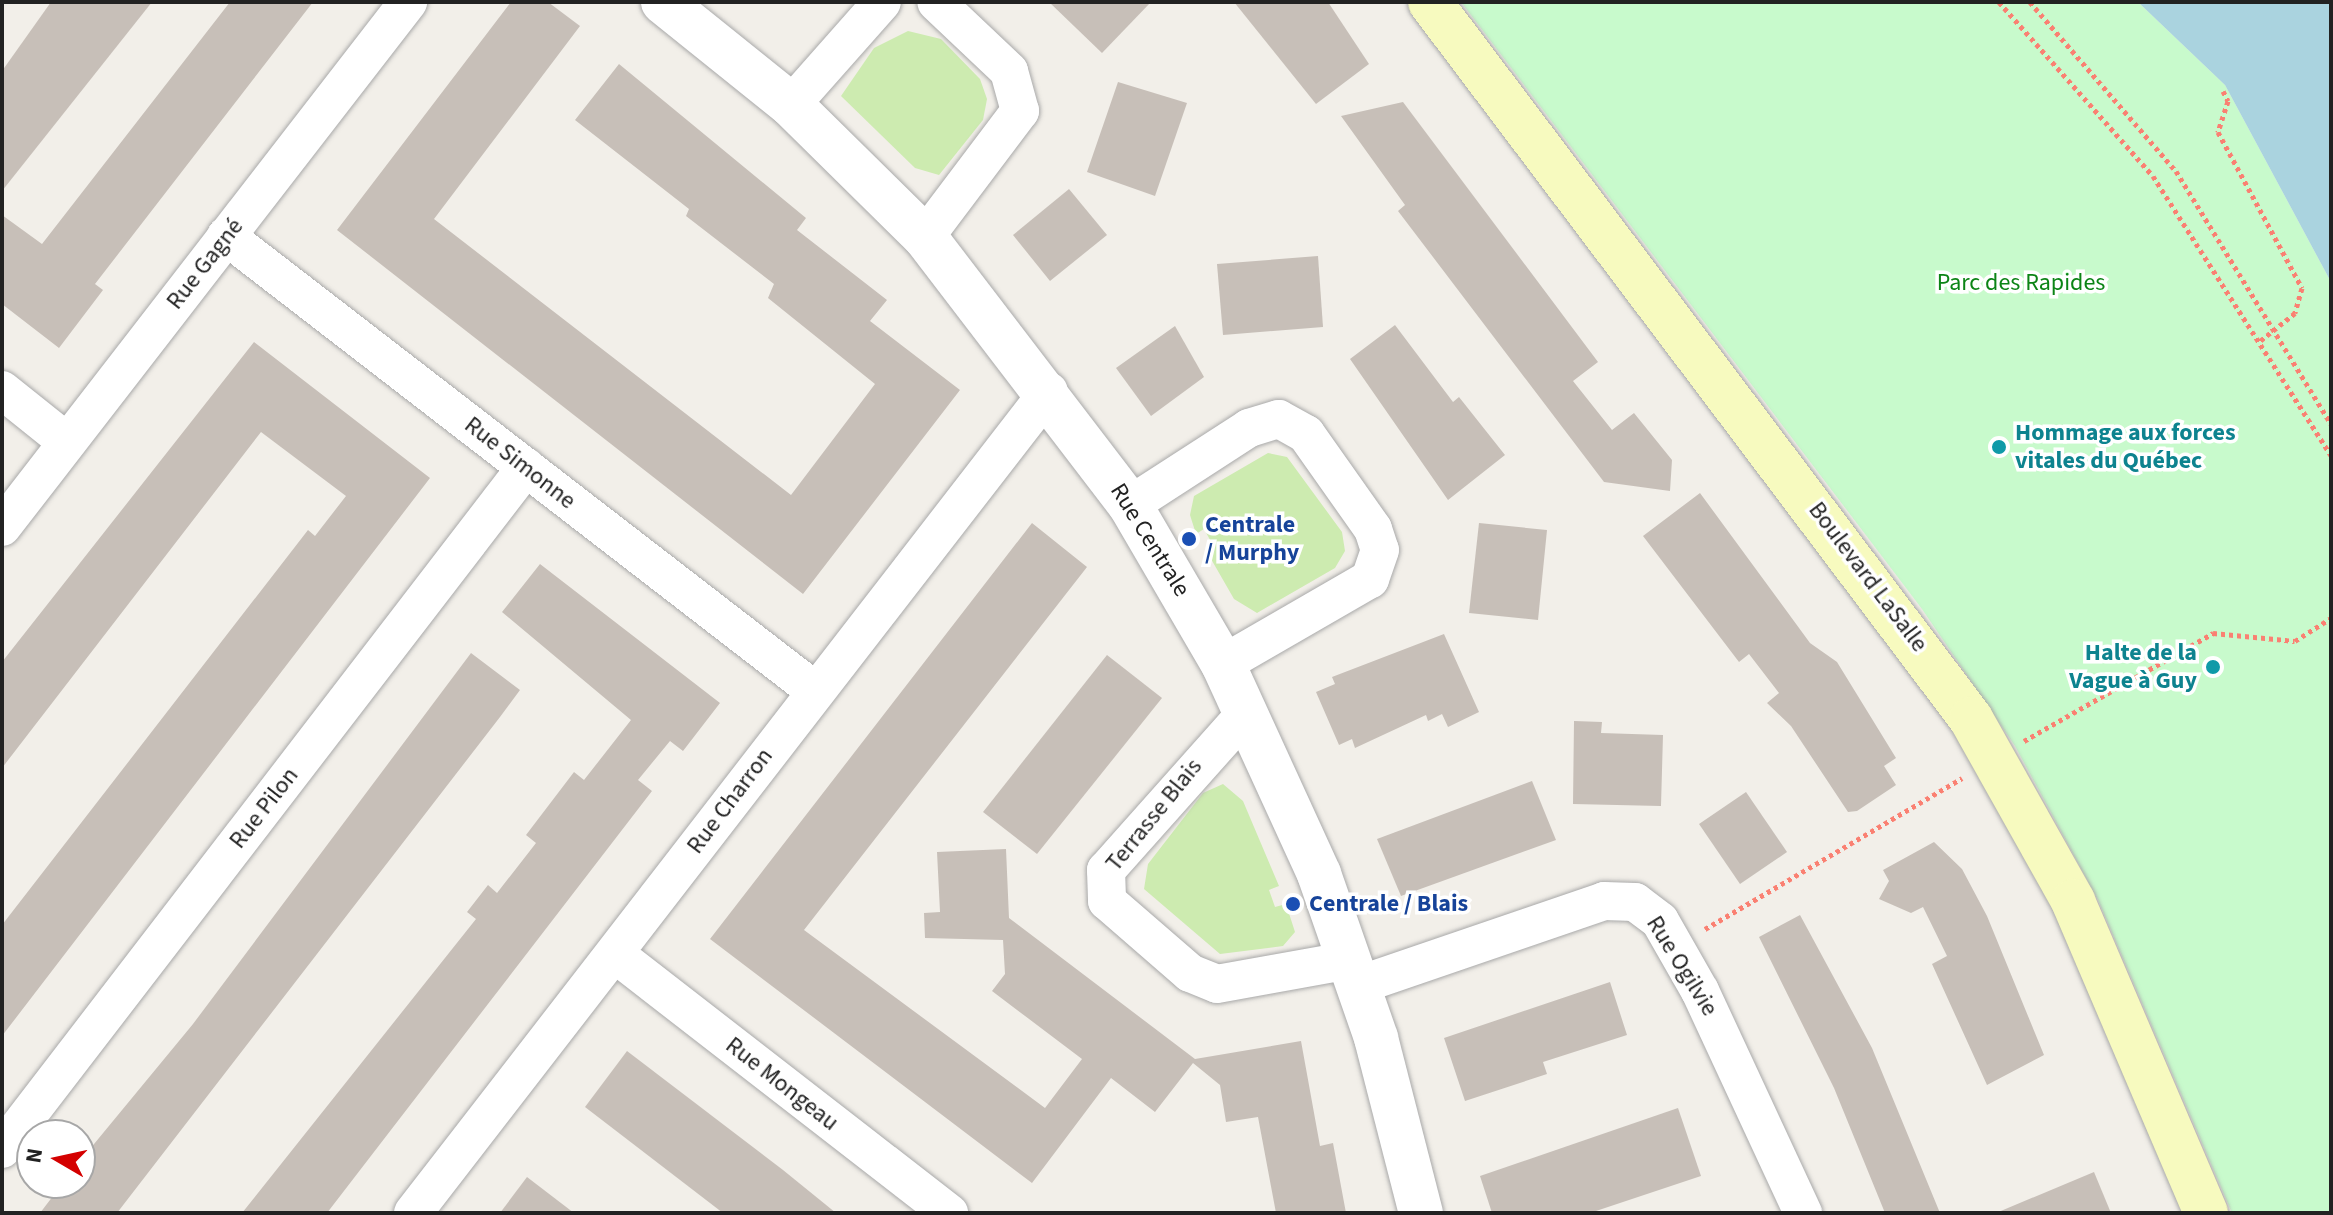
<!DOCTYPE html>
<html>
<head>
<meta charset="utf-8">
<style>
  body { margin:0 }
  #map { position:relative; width:2333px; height:1215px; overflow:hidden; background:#f2efe9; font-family:"Source Sans 3",sans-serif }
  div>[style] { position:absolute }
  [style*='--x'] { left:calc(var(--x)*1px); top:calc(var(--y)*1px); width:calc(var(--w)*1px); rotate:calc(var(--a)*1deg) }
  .grass>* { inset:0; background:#cdebb0 }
  .park>* { inset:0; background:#c8facc }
  .water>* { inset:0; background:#aad3df }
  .building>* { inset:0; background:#c7bfb8 }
  .path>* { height:5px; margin-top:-2.5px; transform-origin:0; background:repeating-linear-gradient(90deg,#fa8072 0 4px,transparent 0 8px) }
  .roads { filter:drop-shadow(0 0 2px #a9a9a9) drop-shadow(0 0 2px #a9a9a9) }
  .minor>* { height:38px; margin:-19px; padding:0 19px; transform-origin:19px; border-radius:19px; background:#fff }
  .tertiary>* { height:44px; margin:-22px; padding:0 22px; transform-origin:22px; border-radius:22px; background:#fff }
  .secondary>* { height:44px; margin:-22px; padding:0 22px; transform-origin:22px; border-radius:22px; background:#f7fabf }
  .dots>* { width:22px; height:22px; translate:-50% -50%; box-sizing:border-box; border:4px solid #fff; border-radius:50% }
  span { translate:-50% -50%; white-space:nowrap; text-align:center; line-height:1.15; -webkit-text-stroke:7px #fff; paint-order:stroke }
  .street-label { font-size:24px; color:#222 }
  .park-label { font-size:24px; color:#0c8416 }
  .culture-label { font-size:24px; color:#0d838f; font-weight:700 }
  .left { translate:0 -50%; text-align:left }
  .right { translate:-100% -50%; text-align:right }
  .transit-label { font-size:24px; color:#164399; font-weight:700 }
  .frame { position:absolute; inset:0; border:4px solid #222; pointer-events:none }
  .north { position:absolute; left:16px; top:1119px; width:80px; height:80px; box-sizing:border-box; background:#fff; border:2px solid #a7a7a7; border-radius:50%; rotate:279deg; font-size:22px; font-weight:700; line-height:32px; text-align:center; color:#222 }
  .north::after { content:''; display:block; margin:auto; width:28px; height:36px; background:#d40000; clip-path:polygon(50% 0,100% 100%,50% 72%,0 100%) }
</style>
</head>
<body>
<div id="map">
  <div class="grass">
    <div style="clip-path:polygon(908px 31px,941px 39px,980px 79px,987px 99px,983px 120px,939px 175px,915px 168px,841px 96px,874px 48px)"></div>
    <div style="clip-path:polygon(1268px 453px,1287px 457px,1342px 532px,1345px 551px,1335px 568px,1257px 613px,1234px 599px,1207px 552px,1214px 547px,1204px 529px,1196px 534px,1190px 515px,1194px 496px)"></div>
    <div style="clip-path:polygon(1223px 784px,1243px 801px,1279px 886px,1269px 890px,1275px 907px,1286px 904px,1295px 932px,1283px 946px,1220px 954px,1144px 889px,1148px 864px,1203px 793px)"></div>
  </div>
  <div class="park">
    <div style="clip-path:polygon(1461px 2px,2138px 2px,2225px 85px,2331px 282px,2331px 1213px,2232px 1213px,2098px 900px,2015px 746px,1922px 609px)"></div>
  </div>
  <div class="water">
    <div style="clip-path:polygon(2138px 2px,2331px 2px,2331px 282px,2225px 85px)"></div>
  </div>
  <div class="building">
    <div style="clip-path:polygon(51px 2px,152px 2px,2px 191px,2px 71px)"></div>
    <div style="clip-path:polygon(230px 2px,313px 2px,95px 284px,103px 290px,59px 348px,2px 304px,2px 215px,42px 244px)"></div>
    <div style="clip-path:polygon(511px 2px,548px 2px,580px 26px,434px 219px,791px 495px,875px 384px,768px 298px,774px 284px,686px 216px,689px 209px,575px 120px,619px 64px,806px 218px,797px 230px,887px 300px,870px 321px,960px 390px,803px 594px,337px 230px)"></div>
    <div style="clip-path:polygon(1049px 2px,1151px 2px,1102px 53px)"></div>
    <div style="clip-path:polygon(1234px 2px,1328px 2px,1369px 64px,1316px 104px)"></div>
    <div style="clip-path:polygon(1118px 82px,1187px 103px,1155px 196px,1087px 172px)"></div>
    <div style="clip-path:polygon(1403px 102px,1598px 362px,1573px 381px,1612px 430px,1634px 413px,1672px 460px,1670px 491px,1604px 482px,1398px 211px,1405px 205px,1341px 116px)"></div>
    <div style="clip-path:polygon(1069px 189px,1107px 235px,1050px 281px,1013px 235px)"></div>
    <div style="clip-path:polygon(1318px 256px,1323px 327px,1223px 335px,1217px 264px)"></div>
    <div style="clip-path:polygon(1395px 325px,1453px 402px,1459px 397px,1505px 455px,1448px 500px,1350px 359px)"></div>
    <div style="clip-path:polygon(1175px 326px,1204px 377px,1151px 416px,1116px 368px)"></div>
    <div style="clip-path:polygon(254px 342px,430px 478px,2px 1036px,2px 925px,308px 530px,315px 536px,346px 496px,261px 432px,2px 768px,2px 662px)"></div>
    <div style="clip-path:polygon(1700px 493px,1810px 643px,1837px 662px,1896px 758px,1884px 766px,1896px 785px,1857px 811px,1848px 812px,1791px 726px,1767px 703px,1779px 693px,1749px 654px,1739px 662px,1643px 536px)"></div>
    <div style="clip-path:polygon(1032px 523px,1087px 567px,804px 930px,1045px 1108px,1082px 1059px,992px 991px,1005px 974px,1003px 940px,925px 938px,924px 913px,940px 912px,937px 852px,1006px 849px,1009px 918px,1195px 1059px,1301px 1041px,1320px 1146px,1333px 1143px,1346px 1213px,1276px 1213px,1258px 1117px,1226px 1122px,1220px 1085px,1193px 1063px,1155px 1112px,1111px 1078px,1032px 1183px,710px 939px)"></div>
    <div style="clip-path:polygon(1479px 523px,1547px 530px,1538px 620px,1469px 613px)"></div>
    <div style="clip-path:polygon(540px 564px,720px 703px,683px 751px,670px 741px,638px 780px,652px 791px,327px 1213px,242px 1213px,476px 919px,467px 912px,488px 885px,497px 893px,536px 843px,526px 835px,574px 772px,584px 780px,631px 720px,502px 612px)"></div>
    <div style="clip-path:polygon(1444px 634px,1479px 712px,1448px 727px,1442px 714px,1428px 721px,1426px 715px,1355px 748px,1352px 739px,1339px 745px,1316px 692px,1335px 684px,1332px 677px)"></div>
    <div style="clip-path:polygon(471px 653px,520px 690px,500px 717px,117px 1213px,40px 1213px,63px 1183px,80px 1183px,80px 1161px,193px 1024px)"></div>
    <div style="clip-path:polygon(1107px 655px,1162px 698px,1037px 854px,983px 812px)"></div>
    <div style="clip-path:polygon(1574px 721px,1602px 722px,1601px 733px,1663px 735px,1661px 806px,1573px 804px)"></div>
    <div style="clip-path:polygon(1532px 781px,1556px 840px,1401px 896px,1377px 839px)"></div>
    <div style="clip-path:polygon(1746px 792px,1787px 852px,1740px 884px,1699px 824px)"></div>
    <div style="clip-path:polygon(1934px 842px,1962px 869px,1987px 916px,2044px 1055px,1987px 1085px,1932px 964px,1947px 956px,1923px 907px,1911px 913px,1879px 899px,1889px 881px,1883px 870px)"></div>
    <div style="clip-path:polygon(1800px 915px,1872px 1048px,1940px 1213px,1885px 1213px,1834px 1088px,1759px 937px)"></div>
    <div style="clip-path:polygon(1610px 982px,1627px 1035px,1543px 1062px,1547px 1074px,1465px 1101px,1444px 1038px)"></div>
    <div style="clip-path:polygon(627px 1051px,783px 1170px,836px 1213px,723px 1213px,585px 1107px)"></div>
    <div style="clip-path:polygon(1678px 1108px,1701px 1176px,1590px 1213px,1492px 1213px,1480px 1176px)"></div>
    <div style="clip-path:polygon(2094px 1172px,2111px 1213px,1996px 1213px)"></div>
    <div style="clip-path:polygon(527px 1177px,574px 1213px,500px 1213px)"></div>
  </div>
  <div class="path">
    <div style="--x:1999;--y:2;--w:232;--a:48.5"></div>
    <div style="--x:2153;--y:176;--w:331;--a:57.5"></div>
    <div style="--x:2030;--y:2;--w:223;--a:49.2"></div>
    <div style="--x:2176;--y:171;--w:297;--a:58.5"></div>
    <div style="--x:2223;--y:91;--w:11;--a:63"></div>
    <div style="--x:2228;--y:101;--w:33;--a:108"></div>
    <div style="--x:2218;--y:132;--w:177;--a:61.7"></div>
    <div style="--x:2302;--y:288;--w:26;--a:106"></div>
    <div style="--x:2295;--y:313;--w:45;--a:141.3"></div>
    <div style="--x:2024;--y:741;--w:218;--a:-29.7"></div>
    <div style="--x:2213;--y:633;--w:82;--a:5.6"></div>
    <div style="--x:2295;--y:641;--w:43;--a:-32.6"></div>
    <div style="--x:1705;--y:929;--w:298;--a:-30.4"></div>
  </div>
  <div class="roads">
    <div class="minor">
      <div style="--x:791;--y:105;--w:137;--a:-48.5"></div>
      <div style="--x:226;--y:236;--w:743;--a:37.67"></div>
      <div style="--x:925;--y:237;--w:158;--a:-53"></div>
      <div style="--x:1020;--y:111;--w:41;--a:-105.4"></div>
      <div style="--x:1009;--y:71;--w:100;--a:-136.6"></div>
      <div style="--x:2;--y:390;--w:83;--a:38.7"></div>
      <div style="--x:1130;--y:505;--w:142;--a:-32.9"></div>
      <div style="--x:1249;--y:428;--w:31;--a:-17"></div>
      <div style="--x:1279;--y:419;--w:31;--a:29"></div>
      <div style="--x:1306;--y:434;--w:116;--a:54.8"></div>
      <div style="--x:1373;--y:529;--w:22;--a:72"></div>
      <div style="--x:1380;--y:550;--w:31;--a:109"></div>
      <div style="--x:1370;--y:579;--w:170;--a:150"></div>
      <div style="--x:2;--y:527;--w:664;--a:-52.28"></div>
      <div style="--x:1247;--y:712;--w:212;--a:131.7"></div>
      <div style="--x:1106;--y:870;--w:31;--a:88"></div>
      <div style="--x:1107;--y:901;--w:110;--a:40.9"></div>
      <div style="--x:1190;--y:973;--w:29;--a:22"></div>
      <div style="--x:1217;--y:984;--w:135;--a:-10.2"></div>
      <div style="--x:615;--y:954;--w:423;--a:37.8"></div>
      <div style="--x:1359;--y:985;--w:259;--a:-18.9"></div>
      <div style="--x:1604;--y:901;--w:31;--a:2"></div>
      <div style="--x:1635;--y:902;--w:31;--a:37"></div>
      <div style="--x:1660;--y:921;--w:81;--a:60.3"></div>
      <div style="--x:1700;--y:991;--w:245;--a:65.1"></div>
      <div style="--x:2;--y:1149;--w:860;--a:-52.46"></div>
      <div style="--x:413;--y:1213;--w:1039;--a:-52.27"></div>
    </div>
    <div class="tertiary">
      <div style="--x:663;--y:2;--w:164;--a:38.8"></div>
      <div style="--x:791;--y:105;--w:188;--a:44.6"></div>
      <div style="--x:925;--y:237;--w:337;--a:52.6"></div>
      <div style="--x:1130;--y:505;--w:184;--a:59.7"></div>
      <div style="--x:1223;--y:664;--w:231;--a:65.4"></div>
      <div style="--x:1319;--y:874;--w:174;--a:70.8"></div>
      <div style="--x:1376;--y:1038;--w:181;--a:75.6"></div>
    </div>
    <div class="secondary">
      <div style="--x:1430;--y:2;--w:898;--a:52.96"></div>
      <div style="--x:1971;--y:719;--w:209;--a:60.7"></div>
      <div style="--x:2073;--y:901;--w:339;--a:66.9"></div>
    </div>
  </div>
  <div class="dots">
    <div style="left:1999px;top:447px;background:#0f9aa8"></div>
    <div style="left:1189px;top:539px;background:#1a4fb4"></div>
    <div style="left:2213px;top:667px;background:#0f9aa8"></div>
    <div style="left:1293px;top:904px;background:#1a4fb4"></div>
  </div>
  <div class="street-label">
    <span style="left:205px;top:264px;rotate:-52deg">Rue Gagné</span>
    <span style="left:520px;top:463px;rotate:38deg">Rue Simonne</span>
    <span style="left:1150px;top:540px;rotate:58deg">Rue Centrale</span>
    <span style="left:1868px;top:577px;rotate:53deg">Boulevard LaSalle</span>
    <span style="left:730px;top:801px;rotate:-53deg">Rue Charron</span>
    <span style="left:264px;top:808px;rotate:-52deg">Rue Pilon</span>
    <span style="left:1154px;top:815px;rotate:-51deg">Terrasse Blais</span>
    <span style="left:1682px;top:966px;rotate:58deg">Rue Ogilvie</span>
    <span style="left:782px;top:1084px;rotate:38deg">Rue Mongeau</span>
  </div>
  <div class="park-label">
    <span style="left:2021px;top:283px">Parc des Rapides</span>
  </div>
  <div class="culture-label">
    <span class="left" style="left:2015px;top:447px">Hommage aux forces<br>vitales du Québec</span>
    <span class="right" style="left:2197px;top:667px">Halte de la<br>Vague à Guy</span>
  </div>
  <div class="transit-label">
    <span class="left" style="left:1205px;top:539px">Centrale<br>/ Murphy</span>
    <span class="left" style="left:1309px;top:904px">Centrale / Blais</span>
  </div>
  <div class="frame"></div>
  <div class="north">N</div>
</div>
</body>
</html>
